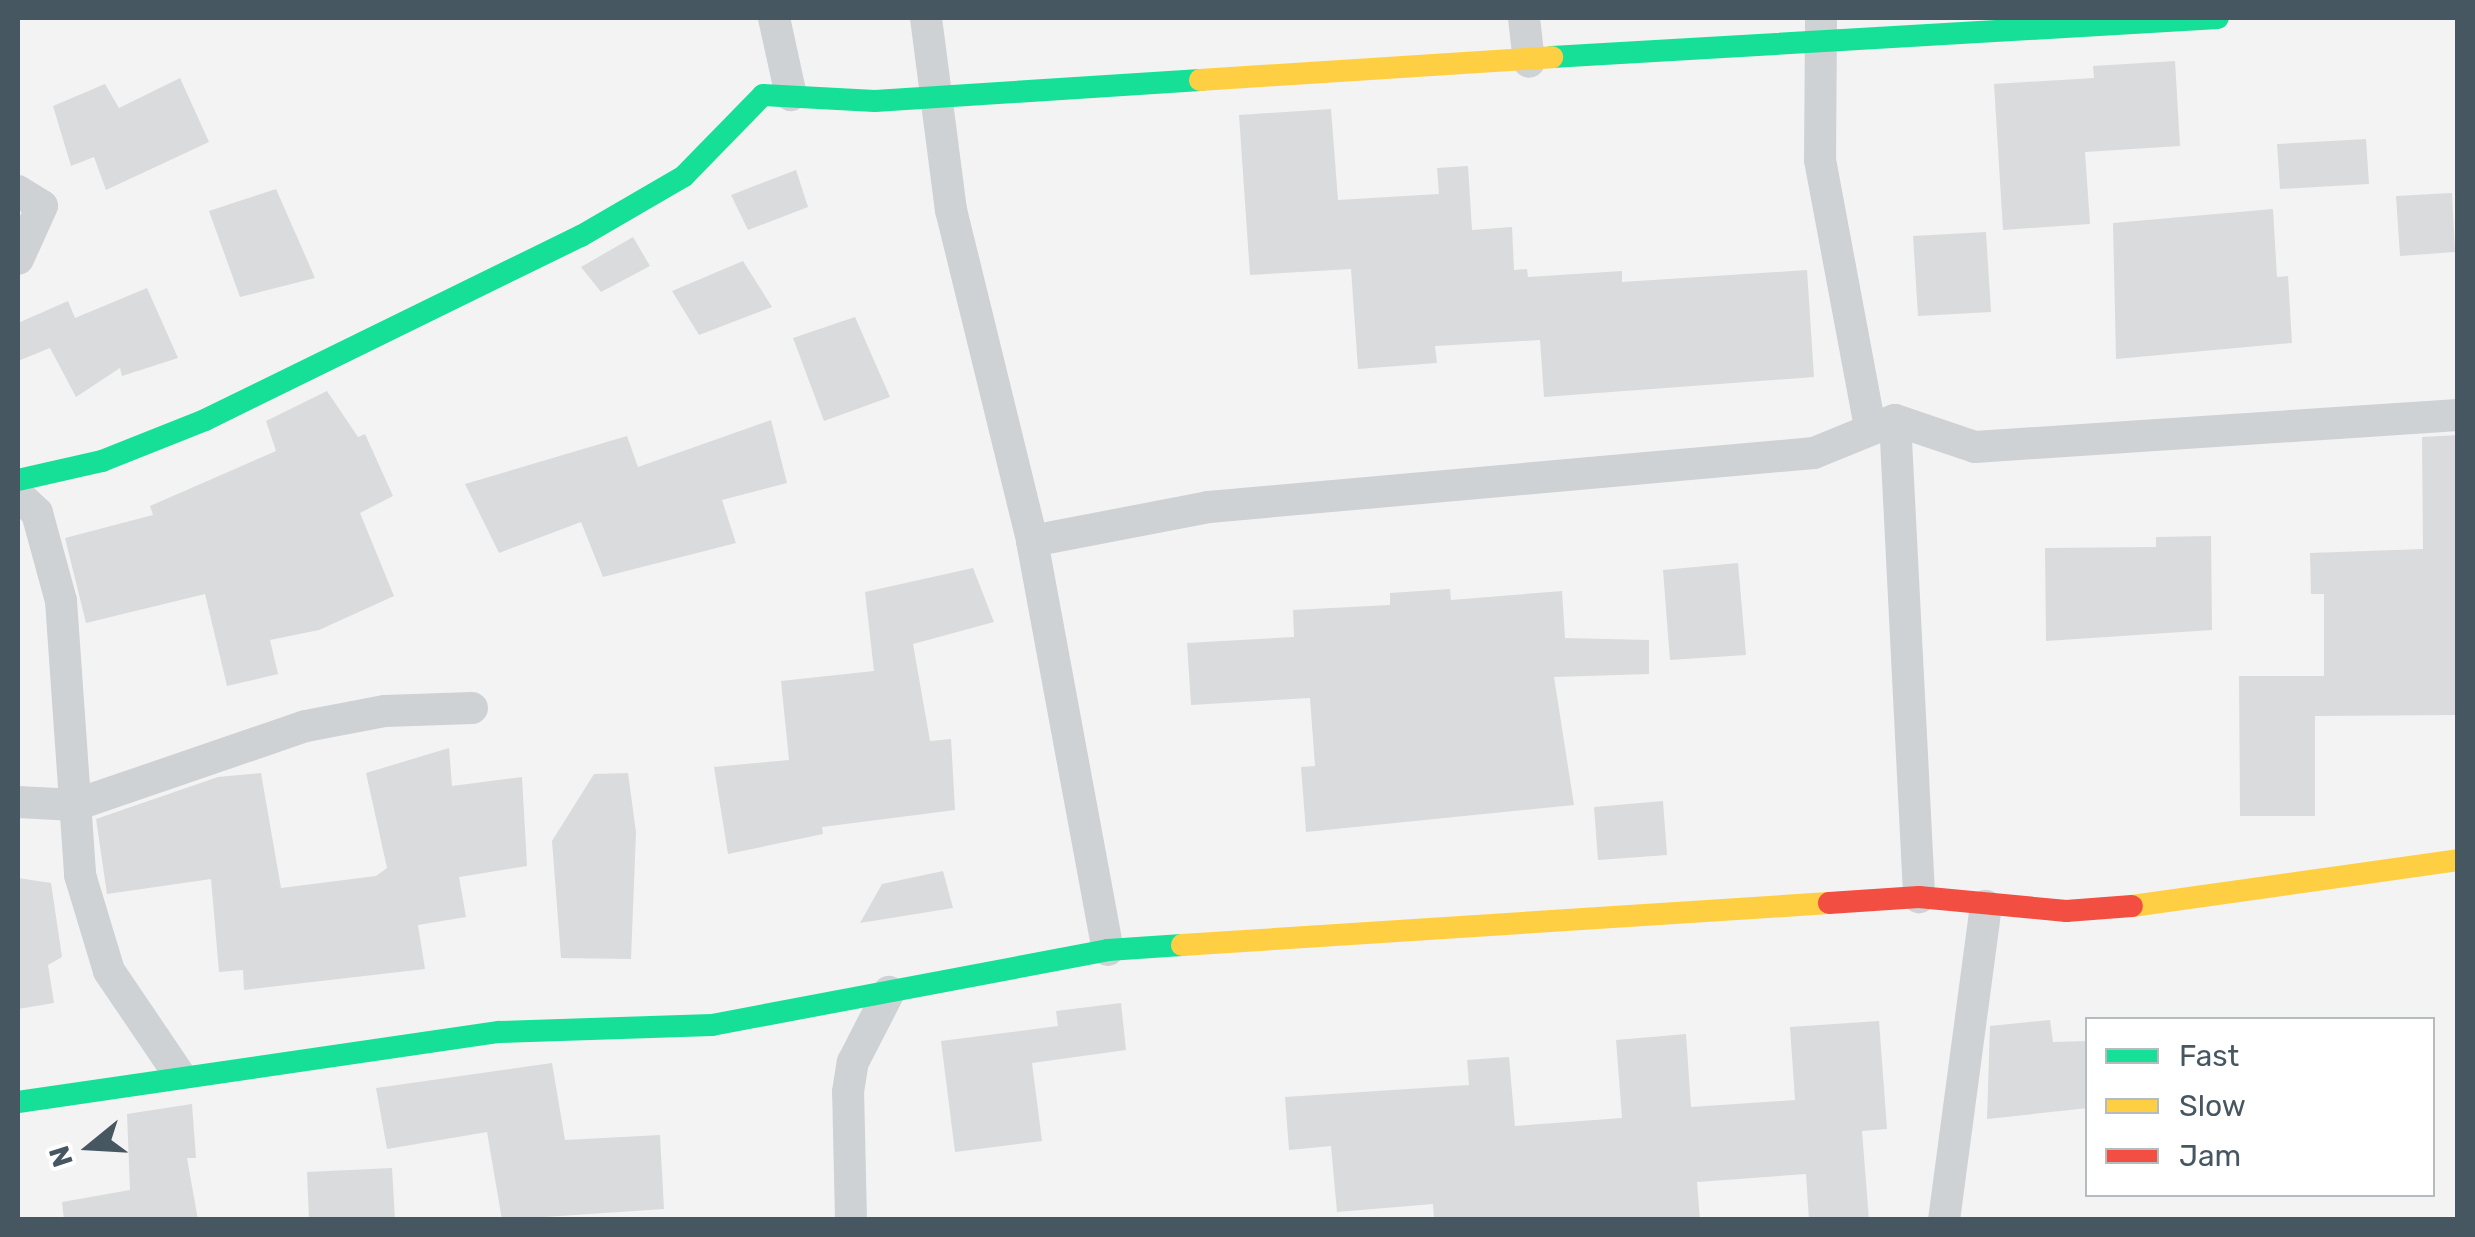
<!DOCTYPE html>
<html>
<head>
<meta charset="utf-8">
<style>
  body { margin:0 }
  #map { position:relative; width:2475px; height:1237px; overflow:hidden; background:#f3f3f3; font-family:Rubik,sans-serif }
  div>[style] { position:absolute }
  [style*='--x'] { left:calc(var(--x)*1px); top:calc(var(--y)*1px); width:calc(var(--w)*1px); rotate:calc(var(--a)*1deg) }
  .building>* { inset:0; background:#dadbdc }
  .street>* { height:32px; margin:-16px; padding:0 16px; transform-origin:16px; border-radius:16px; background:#ced2d4 }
  .fast>* { height:22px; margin:-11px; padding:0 11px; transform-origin:11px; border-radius:11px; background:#16e098 }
  .slow>* { height:22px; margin:-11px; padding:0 11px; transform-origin:11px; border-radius:11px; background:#ffcf43 }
  .jam>* { height:22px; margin:-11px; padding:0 11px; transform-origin:11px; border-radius:11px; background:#f24e42 }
  span { translate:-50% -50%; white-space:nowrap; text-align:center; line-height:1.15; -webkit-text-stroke:8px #fff; paint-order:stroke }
  .frame { position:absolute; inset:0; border:20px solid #475761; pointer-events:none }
  .legend { position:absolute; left:2085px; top:1017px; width:350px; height:180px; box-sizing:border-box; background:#fff; border:2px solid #b5bcc0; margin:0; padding:12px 18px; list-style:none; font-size:30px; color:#475761 }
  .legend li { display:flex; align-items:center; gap:20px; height:50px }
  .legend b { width:50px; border:2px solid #b5bcc0 }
  .north { position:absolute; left:40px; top:1097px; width:100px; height:100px; -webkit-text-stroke:8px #fff; paint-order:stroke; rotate:252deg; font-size:28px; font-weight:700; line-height:40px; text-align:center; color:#475761 }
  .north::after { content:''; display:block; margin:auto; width:35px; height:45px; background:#475761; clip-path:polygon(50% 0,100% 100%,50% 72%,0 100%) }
</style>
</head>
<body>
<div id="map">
  <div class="building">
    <div style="clip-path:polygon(2175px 61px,2180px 146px,2085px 152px,2090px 224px,2003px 230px,1994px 84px,2094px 78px,2093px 66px)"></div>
    <div style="clip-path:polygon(180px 78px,209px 142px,106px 190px,94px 157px,71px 166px,53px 106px,105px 84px,119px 108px)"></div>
    <div style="clip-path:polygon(1331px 109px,1338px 200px,1439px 194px,1437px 168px,1468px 166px,1472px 230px,1512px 227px,1514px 270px,1527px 269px,1528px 277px,1622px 271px,1622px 282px,1807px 270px,1814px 377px,1544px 397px,1540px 340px,1435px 346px,1437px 363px,1358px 369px,1351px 269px,1250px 275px,1239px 115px)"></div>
    <div style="clip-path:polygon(2366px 139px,2369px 184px,2280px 189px,2277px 144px)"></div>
    <div style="clip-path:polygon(796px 170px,808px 207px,748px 230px,731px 195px)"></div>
    <div style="clip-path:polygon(276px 189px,315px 278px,240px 297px,209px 211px)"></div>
    <div style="clip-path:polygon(2452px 193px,2455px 252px,2400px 256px,2396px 196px)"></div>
    <div style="clip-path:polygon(2273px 209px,2277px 277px,2288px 276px,2292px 343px,2116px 359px,2113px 223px)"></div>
    <div style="clip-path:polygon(1986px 232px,1991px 312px,1918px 316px,1913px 236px)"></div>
    <div style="clip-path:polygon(633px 237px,650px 266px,601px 292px,581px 267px)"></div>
    <div style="clip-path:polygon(743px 261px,772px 307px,699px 335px,672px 291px)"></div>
    <div style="clip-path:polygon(147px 288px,178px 358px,122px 376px,120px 368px,76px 397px,50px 348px,18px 361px,18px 323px,68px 301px,75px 318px)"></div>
    <div style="clip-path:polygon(855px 317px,890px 397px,824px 421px,793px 338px)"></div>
    <div style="clip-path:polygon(327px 391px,358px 437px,365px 434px,393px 496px,360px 513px,394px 596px,319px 630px,270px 640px,278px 674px,227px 686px,205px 594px,86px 623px,65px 538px,153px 515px,150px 506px,276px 451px,266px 421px)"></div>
    <div style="clip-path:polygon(771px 420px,787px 483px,722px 500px,736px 543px,603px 577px,581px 522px,499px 553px,465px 484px,627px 436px,638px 467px)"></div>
    <div style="clip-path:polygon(2458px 435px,2458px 715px,2315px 716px,2315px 816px,2240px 816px,2239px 676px,2324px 676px,2324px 594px,2311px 594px,2310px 553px,2423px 549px,2422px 437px)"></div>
    <div style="clip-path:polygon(2211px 536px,2212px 630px,2046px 641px,2045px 548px,2156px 547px,2156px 537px)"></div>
    <div style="clip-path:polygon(1738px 563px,1746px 655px,1670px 660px,1663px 570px)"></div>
    <div style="clip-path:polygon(973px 568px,994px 622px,913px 644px,930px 741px,951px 739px,955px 810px,822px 827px,823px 834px,728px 854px,714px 767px,789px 760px,781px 681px,874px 671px,865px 592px)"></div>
    <div style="clip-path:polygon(1450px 589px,1451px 600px,1562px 591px,1565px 638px,1649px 640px,1649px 674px,1554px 677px,1574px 805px,1306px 832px,1301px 767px,1315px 766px,1310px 698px,1191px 705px,1187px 643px,1294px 637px,1293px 610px,1390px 605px,1390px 593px)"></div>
    <div style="clip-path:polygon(449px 748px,452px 786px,522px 777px,527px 866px,459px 877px,466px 917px,418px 925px,425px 969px,244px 990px,243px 970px,219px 972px,211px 879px,107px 894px,96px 819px,218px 777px,261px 773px,281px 888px,376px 876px,387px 868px,366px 773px)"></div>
    <div style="clip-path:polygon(628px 773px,636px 832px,631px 959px,561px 958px,552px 841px,594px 774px)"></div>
    <div style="clip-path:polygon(1663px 801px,1667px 855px,1598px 860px,1594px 807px)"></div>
    <div style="clip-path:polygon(943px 871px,953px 908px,860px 923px,882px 884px)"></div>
    <div style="clip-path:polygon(18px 878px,51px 883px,62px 957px,48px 965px,54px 1003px,18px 1009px)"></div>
    <div style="clip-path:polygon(1121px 1003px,1126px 1050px,1032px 1063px,1042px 1141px,955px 1152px,941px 1041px,1058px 1026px,1056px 1011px)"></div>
    <div style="clip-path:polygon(2050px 1020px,2053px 1042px,2088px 1041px,2088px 1108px,1987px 1119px,1990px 1026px)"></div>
    <div style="clip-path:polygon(1879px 1021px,1887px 1129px,1862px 1131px,1869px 1220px,1809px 1220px,1806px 1174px,1697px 1182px,1700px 1220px,1434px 1220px,1433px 1204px,1337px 1212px,1331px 1146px,1289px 1150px,1285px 1097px,1469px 1085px,1467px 1060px,1509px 1057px,1515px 1126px,1622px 1118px,1616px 1040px,1686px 1034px,1691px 1107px,1795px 1100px,1790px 1027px)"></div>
    <div style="clip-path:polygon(552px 1063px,565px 1140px,660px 1135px,664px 1209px,502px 1220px,487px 1132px,387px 1149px,376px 1088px)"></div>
    <div style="clip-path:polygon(192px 1104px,196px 1158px,187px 1158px,198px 1220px,64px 1220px,62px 1202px,130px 1190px,127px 1114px)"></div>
    <div style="clip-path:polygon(392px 1168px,395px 1220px,309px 1220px,307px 1172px)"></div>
  </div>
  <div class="street">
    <div style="--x:774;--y:18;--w:79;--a:77.6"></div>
    <div style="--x:926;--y:18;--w:194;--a:82.6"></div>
    <div style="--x:951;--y:210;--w:341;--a:76.2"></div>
    <div style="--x:1032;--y:541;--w:416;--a:79.5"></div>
    <div style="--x:1524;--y:18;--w:44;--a:83.5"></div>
    <div style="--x:1821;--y:22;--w:138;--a:90.4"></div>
    <div style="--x:1820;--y:160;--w:273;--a:79.4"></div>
    <div style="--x:18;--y:191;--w:28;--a:32"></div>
    <div style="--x:42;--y:206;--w:58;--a:114.4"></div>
    <div style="--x:1895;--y:420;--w:478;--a:87.1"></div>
    <div style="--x:18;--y:495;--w:26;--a:43"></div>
    <div style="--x:37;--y:513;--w:91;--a:74.7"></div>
    <div style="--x:61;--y:601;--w:275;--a:86"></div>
    <div style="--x:80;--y:875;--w:100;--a:73.2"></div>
    <div style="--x:109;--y:971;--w:123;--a:55.9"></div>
    <div style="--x:1032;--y:541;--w:180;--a:-10.9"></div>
    <div style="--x:1209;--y:507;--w:607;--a:-5.1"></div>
    <div style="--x:1814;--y:453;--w:87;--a:-22.2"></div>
    <div style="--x:1895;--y:420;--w:84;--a:18.6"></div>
    <div style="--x:1975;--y:447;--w:484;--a:-3.8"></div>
    <div style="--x:18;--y:802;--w:57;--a:3"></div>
    <div style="--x:75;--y:805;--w:244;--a:-18.9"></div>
    <div style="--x:306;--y:726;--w:80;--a:-10.8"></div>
    <div style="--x:385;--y:711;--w:87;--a:-2"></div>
    <div style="--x:851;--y:1220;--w:128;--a:-91.3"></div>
    <div style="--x:848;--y:1092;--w:30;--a:-81"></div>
    <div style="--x:853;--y:1062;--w:79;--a:-62.8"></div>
    <div style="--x:1944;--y:1220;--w:317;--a:-82.4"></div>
  </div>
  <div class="fast">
    <div style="--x:1552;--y:57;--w:667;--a:-3.35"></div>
    <div style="--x:18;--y:480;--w:86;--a:-12.7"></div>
    <div style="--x:102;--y:461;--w:111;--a:-21.7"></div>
    <div style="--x:205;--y:420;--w:419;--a:-26.1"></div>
    <div style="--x:581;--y:236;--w:119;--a:-30.2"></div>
    <div style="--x:684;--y:176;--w:113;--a:-45.7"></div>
    <div style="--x:763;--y:95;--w:112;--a:3.1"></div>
    <div style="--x:875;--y:101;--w:326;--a:-3.7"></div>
    <div style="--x:18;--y:1102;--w:486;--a:-8.3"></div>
    <div style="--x:499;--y:1032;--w:213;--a:-1.9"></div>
    <div style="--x:712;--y:1025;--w:403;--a:-10.7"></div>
    <div style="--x:1108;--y:950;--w:74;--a:-3.9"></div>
  </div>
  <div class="slow">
    <div style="--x:1200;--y:80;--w:353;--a:-3.7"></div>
    <div style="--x:2132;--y:906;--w:329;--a:-8"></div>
    <div style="--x:1182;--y:945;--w:648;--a:-3.71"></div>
  </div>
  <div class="jam">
    <div style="--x:1829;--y:903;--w:90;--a:-3.8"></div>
    <div style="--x:1919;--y:897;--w:148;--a:5.4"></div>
    <div style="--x:2066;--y:911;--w:66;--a:-4.3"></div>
  </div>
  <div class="frame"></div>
  <ul class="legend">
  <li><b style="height:12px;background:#16e098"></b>Fast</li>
  <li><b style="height:12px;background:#ffcf43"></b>Slow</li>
  <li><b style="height:12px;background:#f24e42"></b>Jam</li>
  </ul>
  <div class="north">N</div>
</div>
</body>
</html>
